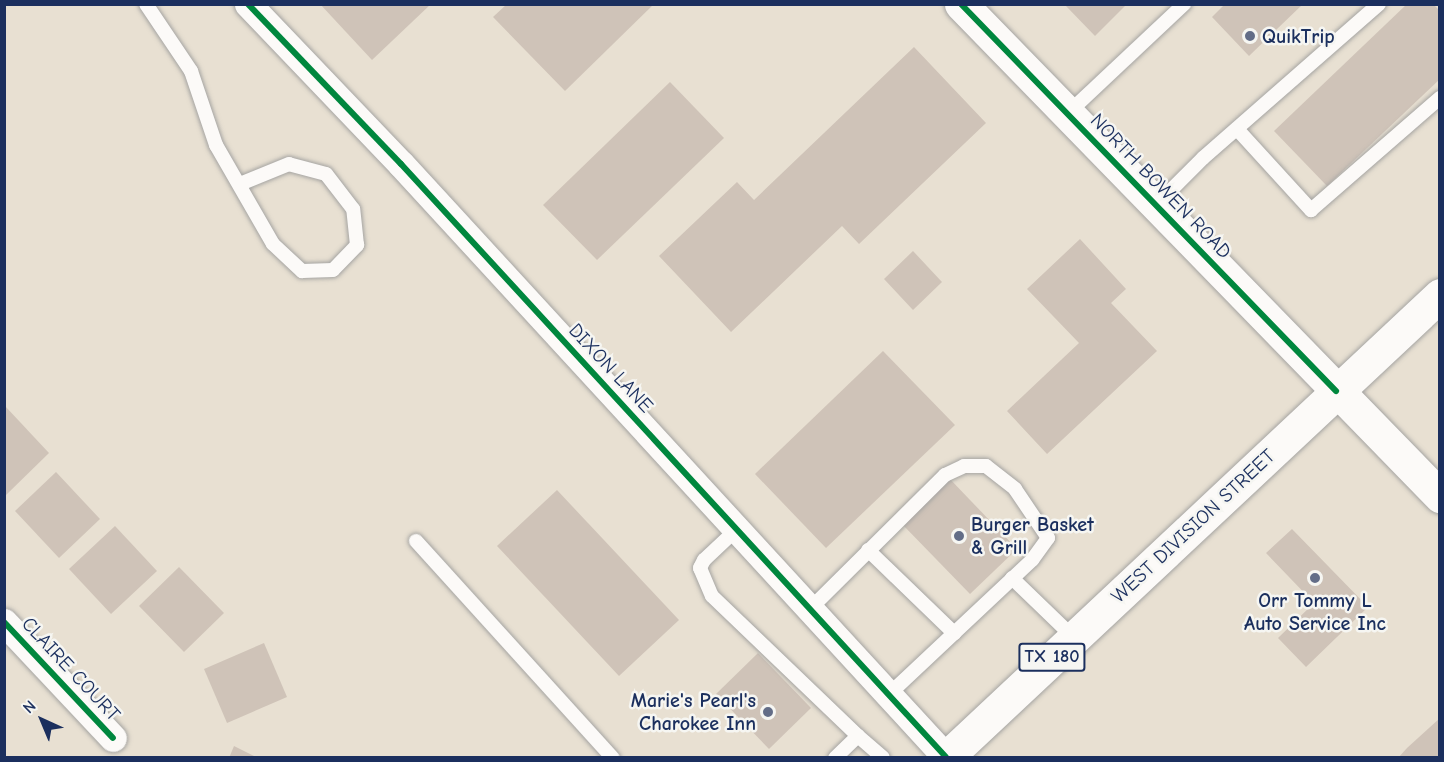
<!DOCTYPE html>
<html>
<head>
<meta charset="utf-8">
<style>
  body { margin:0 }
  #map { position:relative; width:1444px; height:762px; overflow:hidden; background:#e8e0d2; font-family:"Comic Neue",sans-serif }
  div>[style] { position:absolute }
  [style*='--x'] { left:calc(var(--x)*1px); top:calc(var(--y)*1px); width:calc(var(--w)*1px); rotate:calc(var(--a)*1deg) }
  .building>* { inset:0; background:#cfc3b8 }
  .roads { filter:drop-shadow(0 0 2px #a5a4a2) drop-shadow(0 0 2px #a5a4a2) }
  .lane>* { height:14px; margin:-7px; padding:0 7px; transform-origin:7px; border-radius:7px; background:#fcfaf8 }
  .street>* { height:27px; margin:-13.5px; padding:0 13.5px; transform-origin:13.5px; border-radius:13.5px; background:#fcfaf8 }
  .secondary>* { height:33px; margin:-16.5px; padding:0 16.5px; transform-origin:16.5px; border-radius:16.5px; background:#fcfaf8 }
  .primary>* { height:33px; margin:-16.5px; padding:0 16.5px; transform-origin:16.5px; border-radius:16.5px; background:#fcfaf8 }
  .cycleway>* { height:6px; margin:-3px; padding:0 3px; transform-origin:3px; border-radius:3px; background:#00873e }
  .dots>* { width:16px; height:16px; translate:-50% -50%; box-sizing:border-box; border:3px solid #f6f6f2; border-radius:50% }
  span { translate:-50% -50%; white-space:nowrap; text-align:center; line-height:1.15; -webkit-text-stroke:5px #f6f6f2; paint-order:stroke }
  .shield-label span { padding:2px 4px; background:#f6f6f2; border:2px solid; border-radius:4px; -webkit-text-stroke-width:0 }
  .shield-label { font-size:18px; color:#1b2f5e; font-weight:700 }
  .poi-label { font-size:20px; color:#1b2f5e; font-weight:700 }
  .left { translate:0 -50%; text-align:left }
  .right { translate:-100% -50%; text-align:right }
  .street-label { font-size:20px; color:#1b2f5e }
  .frame { position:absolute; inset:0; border:6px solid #1b2f5e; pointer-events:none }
  .north { position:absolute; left:12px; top:690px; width:60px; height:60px; -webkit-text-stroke:4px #f6f6f2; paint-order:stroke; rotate:316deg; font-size:16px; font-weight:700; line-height:24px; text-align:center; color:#1b2f5e }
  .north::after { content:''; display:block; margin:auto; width:21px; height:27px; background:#1b2f5e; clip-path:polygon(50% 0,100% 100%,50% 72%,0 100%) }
</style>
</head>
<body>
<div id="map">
  <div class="building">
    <div style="clip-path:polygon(320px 4px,431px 4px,372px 60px)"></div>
    <div style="clip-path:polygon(507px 4px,654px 4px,565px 91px,493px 17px)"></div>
    <div style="clip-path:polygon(1064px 4px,1127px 4px,1095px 36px)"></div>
    <div style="clip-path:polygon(1225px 4px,1303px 4px,1249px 56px,1212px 17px)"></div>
    <div style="clip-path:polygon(1407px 4px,1433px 4px,1440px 11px,1440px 79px,1327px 186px,1274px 131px)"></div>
    <div style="clip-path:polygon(914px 47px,986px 123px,859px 244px,842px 226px,731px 332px,659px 256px,737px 182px,754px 200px)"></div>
    <div style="clip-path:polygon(670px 82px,724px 138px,597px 260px,543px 205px)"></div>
    <div style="clip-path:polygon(1080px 239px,1126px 289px,1111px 303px,1157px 351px,1047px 454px,1007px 411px,1079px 343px,1027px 289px)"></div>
    <div style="clip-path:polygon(913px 251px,942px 282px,913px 310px,884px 279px)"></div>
    <div style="clip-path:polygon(883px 351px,955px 425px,826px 548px,755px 474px)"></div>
    <div style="clip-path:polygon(5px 406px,49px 453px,5px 496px)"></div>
    <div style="clip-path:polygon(56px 472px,100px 519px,59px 558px,15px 511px)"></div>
    <div style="clip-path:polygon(948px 477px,1017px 549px,970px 594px,901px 523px)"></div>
    <div style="clip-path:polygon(557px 490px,679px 620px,619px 676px,497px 546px)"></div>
    <div style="clip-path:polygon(115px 526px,157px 571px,111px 614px,69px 569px)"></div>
    <div style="clip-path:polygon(1292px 529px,1368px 607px,1306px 667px,1278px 638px,1314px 603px,1266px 553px)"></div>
    <div style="clip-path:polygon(179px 567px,224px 613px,184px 652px,139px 606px)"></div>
    <div style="clip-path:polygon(264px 643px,287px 697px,227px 723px,204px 669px)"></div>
    <div style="clip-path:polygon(758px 653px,811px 708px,769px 749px,716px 694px)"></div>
    <div style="clip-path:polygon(1440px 718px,1440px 758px,1398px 758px,1407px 748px)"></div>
    <div style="clip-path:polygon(234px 746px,258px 758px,229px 758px)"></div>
  </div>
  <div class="roads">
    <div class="lane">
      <div style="--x:146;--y:4;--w:81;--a:56.1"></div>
      <div style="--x:191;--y:71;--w:78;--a:71.3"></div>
      <div style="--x:216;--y:145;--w:114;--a:60.1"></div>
      <div style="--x:273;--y:244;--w:40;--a:43"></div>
      <div style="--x:302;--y:271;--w:31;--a:-2"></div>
      <div style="--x:333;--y:270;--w:35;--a:-46"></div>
      <div style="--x:357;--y:245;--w:36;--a:-96"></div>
      <div style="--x:353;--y:209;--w:44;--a:-127.6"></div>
      <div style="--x:326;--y:174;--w:38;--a:-165"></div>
      <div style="--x:289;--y:164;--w:53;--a:157.8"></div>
      <div style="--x:1067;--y:114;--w:161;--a:-43.2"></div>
      <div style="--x:1237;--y:129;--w:110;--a:47.6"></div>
      <div style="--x:1311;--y:210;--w:171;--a:-41"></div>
      <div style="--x:1156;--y:205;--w:66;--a:-45"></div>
      <div style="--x:1203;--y:158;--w:234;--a:-41.2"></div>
      <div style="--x:737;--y:529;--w:45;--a:136.8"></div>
      <div style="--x:704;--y:560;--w:9;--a:117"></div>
      <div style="--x:700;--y:568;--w:30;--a:67"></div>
      <div style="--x:712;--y:596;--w:202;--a:43.8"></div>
      <div style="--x:416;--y:541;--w:293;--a:47.8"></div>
      <div style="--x:868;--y:550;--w:120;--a:44"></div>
      <div style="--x:1012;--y:578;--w:85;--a:44"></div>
      <div style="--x:810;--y:609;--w:190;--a:-44.8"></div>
      <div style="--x:945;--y:475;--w:21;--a:-25"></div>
      <div style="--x:964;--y:466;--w:22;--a:0"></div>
      <div style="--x:986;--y:466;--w:37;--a:38"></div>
      <div style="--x:1015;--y:489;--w:59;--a:56"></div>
      <div style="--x:1048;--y:538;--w:27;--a:126"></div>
      <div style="--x:1032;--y:560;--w:197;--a:136.8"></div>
      <div style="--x:835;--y:758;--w:32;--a:-44"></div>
      <div style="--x:858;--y:736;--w:33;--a:41"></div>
    </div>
    <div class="street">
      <div style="--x:248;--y:4;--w:221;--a:46.3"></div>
      <div style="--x:401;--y:164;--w:805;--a:47.42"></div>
      <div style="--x:4;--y:622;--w:159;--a:46.8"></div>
    </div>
    <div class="secondary">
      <div style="--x:961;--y:4;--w:687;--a:45.77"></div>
    </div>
    <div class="primary">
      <div style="--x:946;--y:758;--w:677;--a:-43.14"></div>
    </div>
  </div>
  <div class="cycleway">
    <div style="--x:248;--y:4;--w:221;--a:46.3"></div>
    <div style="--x:401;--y:164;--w:805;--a:47.42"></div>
    <div style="--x:961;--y:4;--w:539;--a:45.9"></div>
    <div style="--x:4;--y:622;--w:159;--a:46.8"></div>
  </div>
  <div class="dots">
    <div style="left:1250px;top:36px;background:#636d87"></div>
    <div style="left:959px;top:536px;background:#636d87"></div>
    <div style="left:1315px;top:578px;background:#636d87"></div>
    <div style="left:768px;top:712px;background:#636d87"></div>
  </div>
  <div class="shield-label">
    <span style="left:1052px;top:657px">TX 180</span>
  </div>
  <div class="poi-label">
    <span class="left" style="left:1262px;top:36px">QuikTrip</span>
    <span class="left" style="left:971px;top:536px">Burger Basket<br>&amp; Grill</span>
    <span style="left:1315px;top:612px">Orr Tommy L<br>Auto Service Inc</span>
    <span class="right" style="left:756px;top:712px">Marie's Pearl's<br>Charokee Inn</span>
  </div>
  <div class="street-label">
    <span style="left:1161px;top:186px;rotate:46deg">NORTH BOWEN ROAD</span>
    <span style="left:611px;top:368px;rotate:47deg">DIXON LANE</span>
    <span style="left:1193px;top:526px;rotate:-43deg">WEST DIVISION STREET</span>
    <span style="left:71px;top:669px;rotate:47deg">CLAIRE COURT</span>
  </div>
  <div class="frame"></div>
  <div class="north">N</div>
</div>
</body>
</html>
